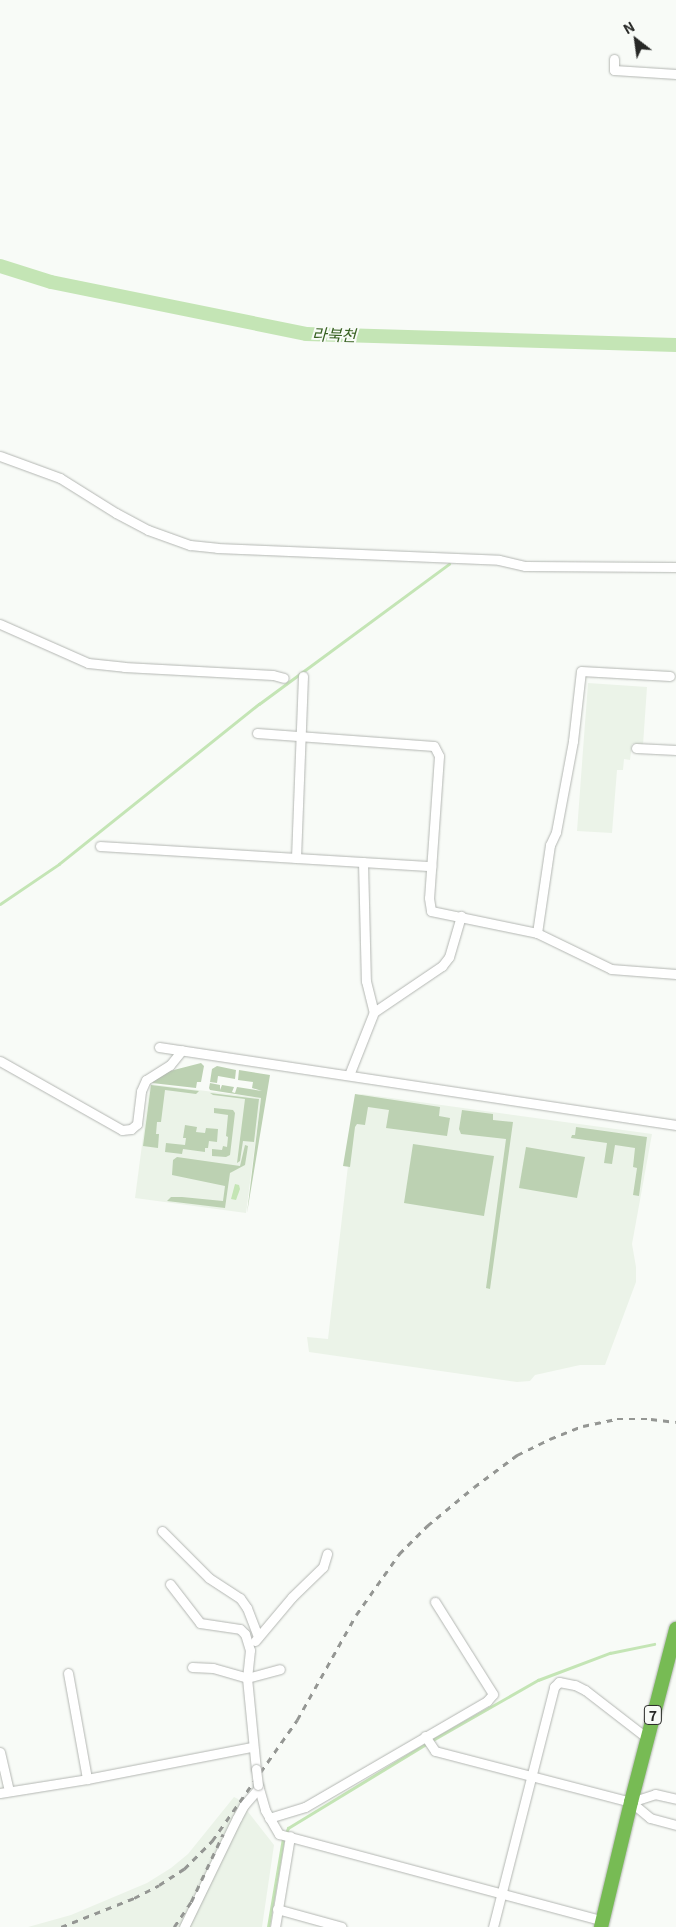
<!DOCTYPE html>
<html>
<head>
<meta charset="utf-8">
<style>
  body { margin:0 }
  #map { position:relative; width:676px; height:1927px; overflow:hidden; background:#f8fbf7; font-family:Georgia,"Noto Sans KR",serif }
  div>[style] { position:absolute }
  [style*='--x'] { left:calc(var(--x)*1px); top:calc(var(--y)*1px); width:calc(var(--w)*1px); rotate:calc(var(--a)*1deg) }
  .built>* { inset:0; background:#ebf3e8 }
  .green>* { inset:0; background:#bcd1b2 }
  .water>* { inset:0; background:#c4e5b5 }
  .stream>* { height:2.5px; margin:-1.25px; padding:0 1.25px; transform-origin:1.25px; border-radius:1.25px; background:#c4e5b5 }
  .river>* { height:14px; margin:-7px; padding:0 7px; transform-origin:7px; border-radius:7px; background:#c4e5b5 }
  .roads { filter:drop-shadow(0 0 1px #b3b6b2) drop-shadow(0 0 1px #b3b6b2) }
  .minor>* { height:9px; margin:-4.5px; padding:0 4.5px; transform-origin:4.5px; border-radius:4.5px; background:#fff }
  .highway>* { height:14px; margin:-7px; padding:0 7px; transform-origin:7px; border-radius:7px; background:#77bb54 }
  .rail>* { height:2.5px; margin-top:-1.25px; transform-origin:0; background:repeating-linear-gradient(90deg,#949693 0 6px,transparent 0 12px) }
  .bridges { filter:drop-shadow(0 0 1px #b3b6b2) drop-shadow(0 0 1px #b3b6b2) }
  .minor-bridge>* { height:9px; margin:-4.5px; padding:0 4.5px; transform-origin:4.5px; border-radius:4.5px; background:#fff }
  span { translate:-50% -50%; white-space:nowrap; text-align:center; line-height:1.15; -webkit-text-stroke:4px #f8fbf7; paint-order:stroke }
  .shield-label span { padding:1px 4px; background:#f8fbf7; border:1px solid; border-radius:4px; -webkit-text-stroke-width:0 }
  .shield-label { font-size:14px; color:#272826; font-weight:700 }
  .water-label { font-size:16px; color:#396223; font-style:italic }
  .north { position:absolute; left:611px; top:15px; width:50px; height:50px; -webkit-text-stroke:4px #f8fbf7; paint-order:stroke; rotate:330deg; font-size:14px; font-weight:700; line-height:20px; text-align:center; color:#272826 }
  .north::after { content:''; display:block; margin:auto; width:18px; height:22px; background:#272826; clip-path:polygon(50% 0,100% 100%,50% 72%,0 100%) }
</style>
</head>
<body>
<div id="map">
  <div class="built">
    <div style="clip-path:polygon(588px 683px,647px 687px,643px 745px,632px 744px,630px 760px,624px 759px,623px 770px,617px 770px,612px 833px,577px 831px)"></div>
    <div style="clip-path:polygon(150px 1084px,261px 1098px,246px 1213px,135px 1198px)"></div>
    <div style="clip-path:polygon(362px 1094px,652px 1134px,632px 1244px,636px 1267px,636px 1282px,605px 1365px,580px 1365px,535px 1375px,530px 1381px,517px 1382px,309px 1352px,307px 1337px,328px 1339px,356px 1096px)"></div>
    <div style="clip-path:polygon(234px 1797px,238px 1799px,274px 1845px,262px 1927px,28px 1927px,71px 1915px,147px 1883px,171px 1868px,188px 1854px)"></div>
  </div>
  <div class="green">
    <div style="clip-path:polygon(201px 1063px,204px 1066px,201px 1082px,197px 1082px,196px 1088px,152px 1083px,155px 1078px,166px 1072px)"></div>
    <div style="clip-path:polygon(217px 1066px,236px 1070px,235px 1079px,218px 1076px,217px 1083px,210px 1082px,212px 1069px)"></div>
    <div style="clip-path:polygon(239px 1070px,270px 1075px,247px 1213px,261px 1098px,210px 1090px,209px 1088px,210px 1083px,220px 1085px,220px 1090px,222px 1085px,234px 1087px,232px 1092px,235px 1093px,237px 1087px,262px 1091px,252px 1088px,253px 1082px,238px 1080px)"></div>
    <div style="clip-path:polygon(151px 1085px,199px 1091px,196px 1094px,165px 1090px,161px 1122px,157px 1122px,156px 1134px,159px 1134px,158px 1148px,143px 1146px)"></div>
    <div style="clip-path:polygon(210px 1093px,259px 1099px,254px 1142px,243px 1141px,240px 1161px,237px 1163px,245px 1099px,213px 1095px)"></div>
    <div style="clip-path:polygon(355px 1094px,440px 1107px,439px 1116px,450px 1118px,447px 1136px,386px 1128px,389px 1110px,368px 1107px,365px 1125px,357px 1124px,355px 1127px,350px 1167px,343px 1166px)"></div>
    <div style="clip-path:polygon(214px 1108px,233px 1110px,235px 1113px,230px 1155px,226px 1157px,212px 1156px,212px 1149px,222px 1150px,223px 1146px,227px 1147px,228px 1137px,226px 1136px,228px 1115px,214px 1113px)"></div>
    <div style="clip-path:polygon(462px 1110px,493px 1114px,493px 1120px,513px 1122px,490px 1289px,486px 1288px,506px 1139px,461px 1134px,459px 1129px)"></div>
    <div style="clip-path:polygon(185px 1125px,197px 1127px,196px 1132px,205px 1133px,206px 1128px,218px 1129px,217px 1142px,209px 1141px,208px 1148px,205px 1148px,205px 1152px,183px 1149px,182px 1154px,165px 1152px,166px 1143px,185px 1145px,186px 1138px,183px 1138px)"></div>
    <div style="clip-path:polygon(576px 1127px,647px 1137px,639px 1196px,633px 1195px,637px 1168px,633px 1167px,635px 1148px,615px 1145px,612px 1164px,604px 1163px,607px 1143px,571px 1138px,572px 1135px,575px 1135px)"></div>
    <div style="clip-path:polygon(413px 1144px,494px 1156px,484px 1216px,404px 1203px)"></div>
    <div style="clip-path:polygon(245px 1145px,248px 1146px,245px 1165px,230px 1173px,225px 1208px,167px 1201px,171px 1197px,182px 1197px,223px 1201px,225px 1186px,172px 1175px,173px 1160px,177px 1157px,240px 1166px)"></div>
    <div style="clip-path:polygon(526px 1147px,585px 1157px,577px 1198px,519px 1188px)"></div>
  </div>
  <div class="water">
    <div style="clip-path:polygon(235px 1184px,239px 1185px,240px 1189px,236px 1200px,231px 1199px)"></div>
  </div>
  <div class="stream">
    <div style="--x:0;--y:904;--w:71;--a:-34.1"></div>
    <div style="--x:59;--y:864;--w:256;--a:-38.7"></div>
    <div style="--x:259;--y:704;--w:236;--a:-36.4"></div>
    <div style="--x:431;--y:1741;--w:123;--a:-29.7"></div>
    <div style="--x:538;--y:1680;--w:77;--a:-20.6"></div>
    <div style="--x:610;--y:1653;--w:45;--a:-11.6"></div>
    <div style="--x:286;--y:1833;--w:5;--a:-68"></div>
    <div style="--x:288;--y:1828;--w:162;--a:-31.3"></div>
    <div style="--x:268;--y:1927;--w:90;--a:-80.4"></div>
  </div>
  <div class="river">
    <div style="--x:0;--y:266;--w:53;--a:17.4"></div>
    <div style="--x:51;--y:282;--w:260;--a:11.5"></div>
    <div style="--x:306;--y:334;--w:370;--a:1.7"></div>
  </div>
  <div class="roads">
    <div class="minor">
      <div style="--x:614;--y:59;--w:11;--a:90"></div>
      <div style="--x:614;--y:70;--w:62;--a:3.7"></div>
      <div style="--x:0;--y:456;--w:64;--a:20.1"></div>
      <div style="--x:60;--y:478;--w:66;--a:32"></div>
      <div style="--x:116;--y:513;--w:36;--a:28"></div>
      <div style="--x:148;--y:530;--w:45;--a:19.7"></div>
      <div style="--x:190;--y:545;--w:27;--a:6"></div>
      <div style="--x:217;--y:548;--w:282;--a:2.4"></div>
      <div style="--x:499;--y:560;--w:27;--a:13"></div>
      <div style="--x:525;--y:566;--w:151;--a:0.4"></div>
      <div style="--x:0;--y:624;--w:96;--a:23.9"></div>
      <div style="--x:88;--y:663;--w:36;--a:6"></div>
      <div style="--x:124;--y:667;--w:149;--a:3.1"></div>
      <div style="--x:273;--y:675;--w:11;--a:15"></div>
      <div style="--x:257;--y:733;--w:177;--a:4.2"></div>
      <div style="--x:434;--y:746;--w:11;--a:63"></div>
      <div style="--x:439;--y:756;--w:142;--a:94"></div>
      <div style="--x:429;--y:898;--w:13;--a:81"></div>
      <div style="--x:431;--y:911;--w:108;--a:11.7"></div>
      <div style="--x:537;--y:933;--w:89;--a:-81.6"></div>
      <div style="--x:550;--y:845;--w:14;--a:-65"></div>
      <div style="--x:556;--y:832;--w:93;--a:-79.4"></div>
      <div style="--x:573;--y:741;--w:70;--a:-83.5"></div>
      <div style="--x:581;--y:671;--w:89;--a:3.2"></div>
      <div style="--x:636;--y:748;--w:40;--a:2.9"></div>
      <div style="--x:100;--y:846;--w:332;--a:3.5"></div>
      <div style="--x:296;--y:858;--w:182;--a:-87.8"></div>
      <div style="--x:363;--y:862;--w:119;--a:88.6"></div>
      <div style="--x:366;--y:981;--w:32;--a:76"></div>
      <div style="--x:537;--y:933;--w:82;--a:25.9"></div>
      <div style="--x:611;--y:969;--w:65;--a:4.4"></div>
      <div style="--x:159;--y:1047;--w:523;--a:8.58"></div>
      <div style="--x:0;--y:1061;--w:140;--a:29.5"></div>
      <div style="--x:122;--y:1130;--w:9;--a:-6"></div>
      <div style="--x:131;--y:1129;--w:8;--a:-40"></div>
      <div style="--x:137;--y:1124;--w:33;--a:-83"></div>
      <div style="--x:141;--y:1091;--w:12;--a:-66"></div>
      <div style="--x:146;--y:1080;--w:28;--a:-32"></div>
      <div style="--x:170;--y:1065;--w:19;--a:-51"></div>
      <div style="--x:349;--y:1075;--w:68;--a:-68.4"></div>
      <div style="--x:374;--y:1012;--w:82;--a:-34.1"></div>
      <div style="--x:442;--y:966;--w:11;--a:-52"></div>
      <div style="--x:449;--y:957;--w:43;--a:-73.7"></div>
      <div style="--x:162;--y:1531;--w:66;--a:45"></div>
      <div style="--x:209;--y:1578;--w:37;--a:33"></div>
      <div style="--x:240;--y:1598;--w:12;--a:55"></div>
      <div style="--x:247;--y:1608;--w:31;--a:69"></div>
      <div style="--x:170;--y:1584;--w:49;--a:52.4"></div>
      <div style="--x:200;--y:1623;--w:40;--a:8.5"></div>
      <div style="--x:240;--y:1629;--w:7;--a:45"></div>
      <div style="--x:245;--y:1634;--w:17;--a:73"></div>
      <div style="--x:250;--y:1650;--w:28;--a:96"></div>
      <div style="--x:247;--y:1678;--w:91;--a:84.4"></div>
      <div style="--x:255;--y:1641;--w:57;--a:-49.9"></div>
      <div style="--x:292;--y:1597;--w:43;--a:-44.1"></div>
      <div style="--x:323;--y:1567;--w:14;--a:-73"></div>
      <div style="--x:192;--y:1667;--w:21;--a:3"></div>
      <div style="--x:213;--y:1668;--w:35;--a:16"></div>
      <div style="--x:247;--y:1678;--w:34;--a:-15"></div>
      <div style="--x:68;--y:1673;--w:108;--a:79.8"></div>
      <div style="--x:425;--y:1736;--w:18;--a:56"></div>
      <div style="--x:435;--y:1751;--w:203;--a:14.6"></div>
      <div style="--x:631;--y:1802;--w:25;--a:40"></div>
      <div style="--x:650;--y:1818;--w:27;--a:15"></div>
      <div style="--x:0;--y:1752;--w:40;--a:77"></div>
      <div style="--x:258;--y:1785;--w:26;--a:74"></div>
      <div style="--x:265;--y:1810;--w:28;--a:60"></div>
      <div style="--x:279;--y:1834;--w:335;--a:15"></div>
      <div style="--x:0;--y:1793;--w:88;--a:-9.1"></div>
      <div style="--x:87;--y:1779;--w:168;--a:-11"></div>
      <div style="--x:631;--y:1802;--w:25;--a:-18"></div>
      <div style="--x:655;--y:1794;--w:22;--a:13"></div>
      <div style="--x:269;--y:1818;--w:38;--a:-17"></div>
      <div style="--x:305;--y:1807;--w:211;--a:-30.2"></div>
      <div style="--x:487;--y:1701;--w:9;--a:-49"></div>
      <div style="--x:493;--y:1694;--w:109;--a:-122.2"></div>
      <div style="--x:277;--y:1909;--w:67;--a:15.5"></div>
      <div style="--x:184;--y:1927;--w:121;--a:-64.1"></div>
      <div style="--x:237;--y:1818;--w:15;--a:-62"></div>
      <div style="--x:244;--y:1805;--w:23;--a:-49"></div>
      <div style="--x:275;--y:1927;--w:92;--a:-80.6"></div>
      <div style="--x:493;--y:1927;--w:248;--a:-75.7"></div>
      <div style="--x:554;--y:1687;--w:7;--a:-45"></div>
      <div style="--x:559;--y:1682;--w:16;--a:11"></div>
      <div style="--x:575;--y:1685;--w:11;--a:27"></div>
      <div style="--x:585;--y:1690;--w:78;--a:37.7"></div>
    </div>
    <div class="highway">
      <div style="--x:601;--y:1927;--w:129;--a:-76.5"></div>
      <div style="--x:631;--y:1802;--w:179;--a:-75.4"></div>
    </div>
  </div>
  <div class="rail">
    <div style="--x:61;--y:1927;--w:79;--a:-21.7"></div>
    <div style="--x:134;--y:1898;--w:28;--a:-27"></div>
    <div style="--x:159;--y:1885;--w:30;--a:-33"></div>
    <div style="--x:184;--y:1869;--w:40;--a:-45"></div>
    <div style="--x:212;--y:1841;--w:148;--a:-54.9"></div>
    <div style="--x:297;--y:1720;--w:120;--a:-60.7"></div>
    <div style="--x:356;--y:1615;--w:75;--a:-54.8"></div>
    <div style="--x:399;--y:1554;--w:40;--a:-45"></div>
    <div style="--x:427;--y:1526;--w:61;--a:-39.7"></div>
    <div style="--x:474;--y:1487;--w:54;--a:-36.7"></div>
    <div style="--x:517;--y:1455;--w:37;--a:-26"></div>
    <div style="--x:550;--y:1439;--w:35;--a:-22"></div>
    <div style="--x:583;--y:1426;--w:35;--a:-12"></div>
    <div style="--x:617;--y:1419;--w:34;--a:0"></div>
    <div style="--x:651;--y:1419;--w:25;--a:7"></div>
    <div style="--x:174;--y:1927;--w:30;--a:-56"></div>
    <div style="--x:191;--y:1902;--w:75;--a:-64.8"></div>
  </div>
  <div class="bridges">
    <div class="minor-bridge">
      <div style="--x:256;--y:1769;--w:16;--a:83"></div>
    </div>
  </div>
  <div class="shield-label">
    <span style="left:653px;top:1715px">7</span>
  </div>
  <div class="water-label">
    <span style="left:334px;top:334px;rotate:2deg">라북천</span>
  </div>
  <div class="north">N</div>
</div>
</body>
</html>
